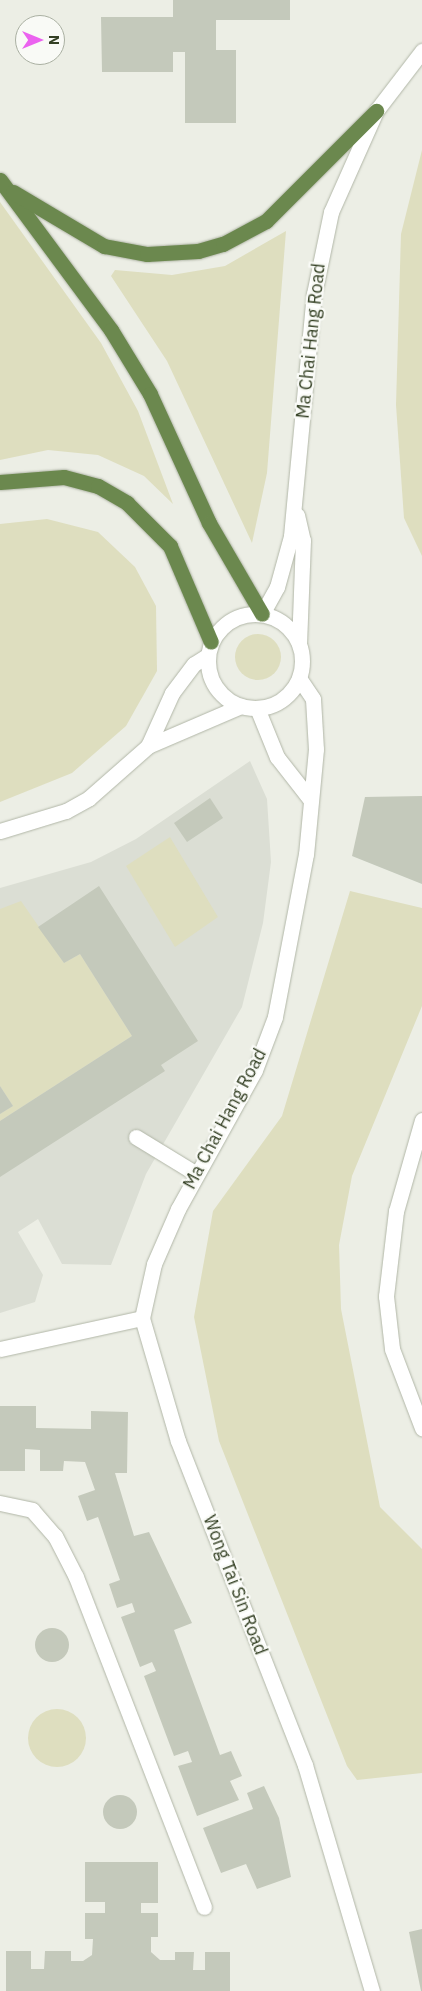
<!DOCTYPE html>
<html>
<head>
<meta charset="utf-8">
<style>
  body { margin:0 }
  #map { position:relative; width:422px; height:1991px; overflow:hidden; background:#eceee5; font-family:"IBM Plex Sans",sans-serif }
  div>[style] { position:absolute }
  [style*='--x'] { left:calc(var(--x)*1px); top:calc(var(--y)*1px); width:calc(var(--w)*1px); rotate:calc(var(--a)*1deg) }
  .built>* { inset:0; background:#dbded4 }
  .green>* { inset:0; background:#dedebf }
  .round { border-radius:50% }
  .building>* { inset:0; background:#c4c9bb }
  .roads { filter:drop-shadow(0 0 1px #b1b6a7) drop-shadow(0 0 1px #b1b6a7) }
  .service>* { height:15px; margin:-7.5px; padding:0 7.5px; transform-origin:7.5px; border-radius:7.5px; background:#fff }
  .secondary>* { height:15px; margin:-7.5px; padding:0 7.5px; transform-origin:7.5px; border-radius:7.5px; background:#fff }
  .secondary>.ring { margin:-7.5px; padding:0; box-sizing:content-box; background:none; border:15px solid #fff; border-radius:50% }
  .trunk>* { height:15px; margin:-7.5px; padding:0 7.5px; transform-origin:7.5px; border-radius:7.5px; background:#6b884e }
  span { translate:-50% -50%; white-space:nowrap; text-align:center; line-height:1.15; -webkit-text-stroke:4.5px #f9faf6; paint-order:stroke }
  .street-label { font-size:18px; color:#344024 }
  .north { position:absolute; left:15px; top:15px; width:50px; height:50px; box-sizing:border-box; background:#f9faf6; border:1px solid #aab0a2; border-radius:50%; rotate:90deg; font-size:14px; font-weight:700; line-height:20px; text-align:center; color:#344024 }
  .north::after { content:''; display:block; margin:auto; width:18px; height:22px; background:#eb62ef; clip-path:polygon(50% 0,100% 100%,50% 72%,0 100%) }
</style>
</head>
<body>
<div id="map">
  <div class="built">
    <div style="clip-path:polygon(250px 761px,267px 799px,271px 862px,263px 923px,242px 1007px,146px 1174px,111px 1265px,62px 1264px,38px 1219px,18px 1232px,43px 1275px,35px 1302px,0 1313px,0 888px,91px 862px,136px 839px)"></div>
  </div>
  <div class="green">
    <div style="clip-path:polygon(422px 150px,422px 556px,404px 518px,396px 405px,401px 234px)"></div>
    <div style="clip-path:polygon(0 202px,101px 343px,138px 411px,173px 504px,144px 476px,98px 455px,48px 450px,0 460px)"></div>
    <div style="clip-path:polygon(286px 231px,267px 473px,252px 543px,167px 361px,111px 276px,115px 270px,172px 275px,225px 266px)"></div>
    <div style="clip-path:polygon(47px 519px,98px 532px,135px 567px,156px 606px,157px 671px,126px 726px,72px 773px,0 802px,0 524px)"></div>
    <div class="round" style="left:235px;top:634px;width:46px;height:46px"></div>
    <div style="clip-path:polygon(170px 837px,218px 917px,175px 947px,126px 866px)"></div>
    <div style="clip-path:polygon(350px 891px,422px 908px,422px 1006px,352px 1176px,339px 1245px,341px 1309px,380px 1507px,422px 1549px,422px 1773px,357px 1780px,347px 1766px,219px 1441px,194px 1317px,213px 1211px,282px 1116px)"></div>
    <div style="clip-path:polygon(21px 901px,64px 963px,80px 954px,132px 1036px,0 1121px,0 1114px,13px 1106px,0 1086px,0 909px)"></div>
    <div class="round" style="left:28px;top:1709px;width:58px;height:58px"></div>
  </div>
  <div class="building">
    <div style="clip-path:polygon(173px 0,290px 0,290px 20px,216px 20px,216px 50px,236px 50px,236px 123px,185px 123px,185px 52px,173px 52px,173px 72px,102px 72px,101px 17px,173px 17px)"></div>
    <div style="clip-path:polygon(422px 796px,422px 884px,352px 856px,365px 797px)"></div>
    <div style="clip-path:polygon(210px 798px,223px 818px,187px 842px,174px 823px)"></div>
    <div style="clip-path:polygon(99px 886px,198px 1041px,161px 1065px,165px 1071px,0 1177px,0 1121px,132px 1036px,80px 954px,64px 963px,38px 927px)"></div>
    <div style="clip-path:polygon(0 1086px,13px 1106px,0 1114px)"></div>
    <div style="clip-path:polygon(0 1406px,36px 1406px,36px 1428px,91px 1429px,91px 1411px,128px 1412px,127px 1473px,115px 1473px,134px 1536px,149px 1532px,192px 1623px,174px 1630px,220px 1755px,231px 1751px,242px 1776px,230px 1781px,239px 1800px,197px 1816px,178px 1766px,192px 1762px,188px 1751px,174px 1756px,144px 1676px,156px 1671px,152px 1662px,140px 1667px,121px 1617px,135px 1612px,132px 1603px,117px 1608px,109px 1584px,120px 1580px,98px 1517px,87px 1521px,78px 1496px,95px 1490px,85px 1462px,64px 1461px,63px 1471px,40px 1471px,40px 1450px,25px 1449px,25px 1471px,0 1471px)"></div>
    <div class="round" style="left:35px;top:1628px;width:34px;height:34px"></div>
    <div style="clip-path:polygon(264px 1786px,279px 1818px,291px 1877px,257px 1889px,246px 1864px,221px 1873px,203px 1828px,253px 1809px,247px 1793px)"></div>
    <div class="round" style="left:103px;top:1795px;width:34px;height:34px"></div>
    <div style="clip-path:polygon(85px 1862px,158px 1862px,158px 1903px,141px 1903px,141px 1913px,158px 1913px,158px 1937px,151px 1937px,151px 1952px,160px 1960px,175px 1960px,175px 1952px,194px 1952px,193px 1970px,205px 1970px,205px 1952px,230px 1952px,230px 1991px,6px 1991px,6px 1951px,31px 1951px,31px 1969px,44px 1969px,45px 1951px,71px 1951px,71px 1961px,83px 1961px,92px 1955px,93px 1939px,85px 1939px,85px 1913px,105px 1913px,105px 1902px,85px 1902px)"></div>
    <div style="clip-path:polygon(422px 1929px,422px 1991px,421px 1991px,409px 1932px)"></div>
  </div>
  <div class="roads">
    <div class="service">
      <div style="--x:422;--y:1120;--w:95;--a:105.9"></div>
      <div style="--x:396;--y:1211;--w:86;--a:96.7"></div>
      <div style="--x:386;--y:1296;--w:53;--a:83.5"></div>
      <div style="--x:392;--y:1349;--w:85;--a:69.2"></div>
      <div style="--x:136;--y:1137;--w:69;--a:31.4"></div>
      <div style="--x:0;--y:1349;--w:145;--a:-12.3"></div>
      <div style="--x:0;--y:1503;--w:33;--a:12"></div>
      <div style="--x:32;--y:1510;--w:35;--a:49"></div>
      <div style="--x:55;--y:1536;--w:46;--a:62.9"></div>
      <div style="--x:76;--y:1577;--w:354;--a:68.8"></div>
    </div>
    <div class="secondary">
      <div style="--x:297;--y:515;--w:26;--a:77"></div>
      <div style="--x:303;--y:540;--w:103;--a:92.2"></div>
      <div style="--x:262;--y:614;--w:31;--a:-61"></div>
      <div style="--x:277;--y:587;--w:53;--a:-74.6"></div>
      <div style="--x:291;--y:536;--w:243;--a:-84.6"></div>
      <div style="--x:314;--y:294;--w:84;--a:-78.3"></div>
      <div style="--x:331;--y:212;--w:111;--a:-66"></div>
      <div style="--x:376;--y:111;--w:76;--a:-52.5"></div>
      <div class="ring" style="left:208px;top:614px;width:79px;height:79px"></div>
      <div style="--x:299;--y:678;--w:25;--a:56"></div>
      <div style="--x:313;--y:699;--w:50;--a:86.6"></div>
      <div style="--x:316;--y:749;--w:105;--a:95.4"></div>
      <div style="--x:306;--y:854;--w:166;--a:100.8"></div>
      <div style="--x:275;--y:1017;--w:57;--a:110.7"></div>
      <div style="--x:255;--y:1070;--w:159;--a:119"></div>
      <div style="--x:178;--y:1209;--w:60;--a:113.6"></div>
      <div style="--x:154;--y:1264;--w:55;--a:102.5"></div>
      <div style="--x:142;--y:1318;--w:128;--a:73.7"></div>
      <div style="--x:178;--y:1441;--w:348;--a:68.6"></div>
      <div style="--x:305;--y:1765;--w:236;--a:73.5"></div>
      <div style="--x:257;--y:708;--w:53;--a:67.8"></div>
      <div style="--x:277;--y:757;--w:52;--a:52"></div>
      <div style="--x:148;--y:746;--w:58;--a:-65.6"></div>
      <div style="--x:172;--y:693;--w:36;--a:-53"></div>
      <div style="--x:194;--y:664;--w:15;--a:-32"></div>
      <div style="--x:0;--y:831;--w:69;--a:-16.9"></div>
      <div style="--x:66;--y:811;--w:26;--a:-29"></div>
      <div style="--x:89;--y:798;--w:79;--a:-41.4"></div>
      <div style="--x:148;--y:746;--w:101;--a:-23.3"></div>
    </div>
    <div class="trunk">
      <div style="--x:0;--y:180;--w:187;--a:53.5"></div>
      <div style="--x:111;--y:330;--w:75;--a:58.6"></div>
      <div style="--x:150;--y:394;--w:142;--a:65.4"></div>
      <div style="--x:209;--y:523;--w:105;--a:59.8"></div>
      <div style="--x:13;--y:192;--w:106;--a:30.7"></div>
      <div style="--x:104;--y:246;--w:44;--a:10.5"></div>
      <div style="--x:147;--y:254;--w:51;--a:-3.4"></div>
      <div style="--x:198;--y:251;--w:26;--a:-16"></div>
      <div style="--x:223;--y:244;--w:49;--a:-28.1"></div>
      <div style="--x:266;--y:221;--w:156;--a:-45"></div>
      <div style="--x:0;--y:482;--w:64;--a:-4.5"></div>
      <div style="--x:64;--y:477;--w:35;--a:15"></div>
      <div style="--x:98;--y:486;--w:34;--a:30"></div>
      <div style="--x:127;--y:503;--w:61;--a:45"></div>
      <div style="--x:170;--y:546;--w:104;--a:66.9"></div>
    </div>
  </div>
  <div class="street-label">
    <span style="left:311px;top:341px;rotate:-84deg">Ma Chai Hang Road</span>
    <span style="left:225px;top:1119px;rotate:-62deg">Ma Chai Hang Road</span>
    <span style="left:235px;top:1585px;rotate:69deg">Wong Tai Sin Road</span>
  </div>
  <div class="north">N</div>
</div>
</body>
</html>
